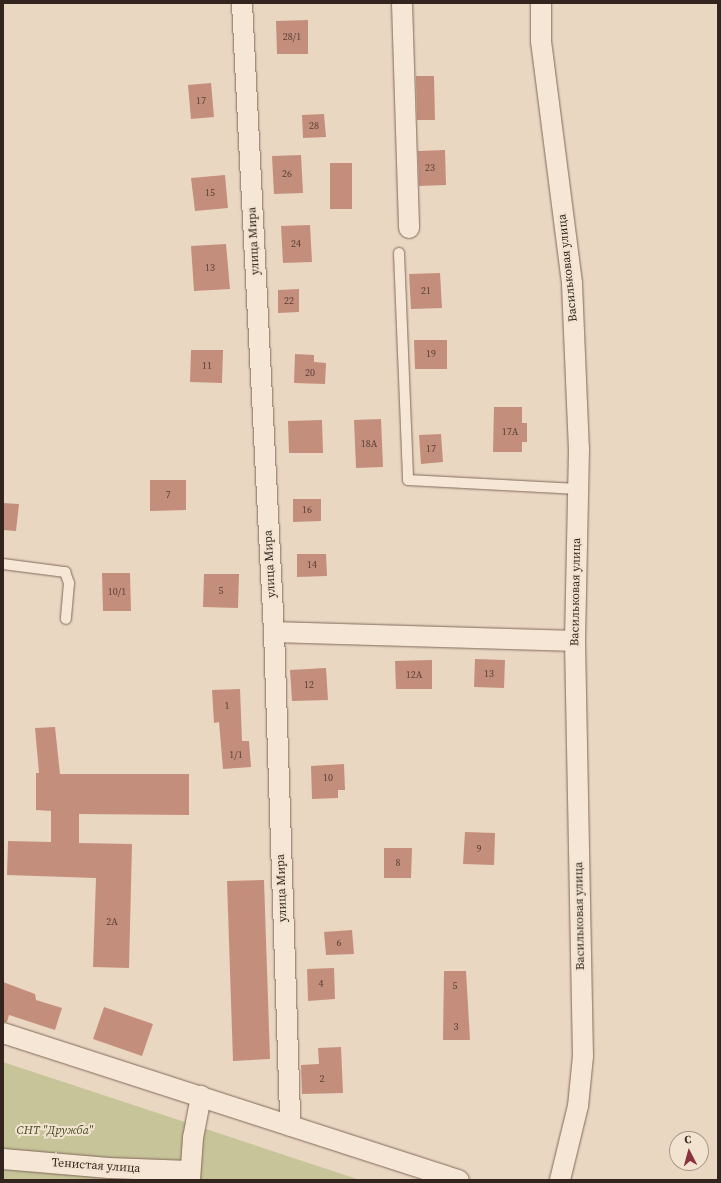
<!DOCTYPE html>
<html>
<head>
<meta charset="utf-8">
<style>
  body { margin:0 }
  #map { position:relative; width:721px; height:1183px; overflow:hidden; background:#ead7c2; font-family:"Source Serif 4",serif }
  div>[style] { position:absolute }
  [style*='--x'] { left:calc(var(--x)*1px); top:calc(var(--y)*1px); width:calc(var(--w)*1px); rotate:calc(var(--a)*1deg) }
  .green>* { inset:0; background:#c6c498 }
  .building>* { inset:0; background:#c48e7c }
  .roads { filter:drop-shadow(0 0 1px #82695b) drop-shadow(0 0 1px #82695b) }
  .lane>* { height:10px; margin:-5px; padding:0 5px; transform-origin:5px; border-radius:5px; background:#f5e6d5 }
  .street>* { height:20px; margin:-10px; padding:0 10px; transform-origin:10px; border-radius:10px; background:#f5e6d5 }
  span { translate:-50% -50%; white-space:nowrap; text-align:center; line-height:1.15; -webkit-text-stroke:4px #f2e3d1; paint-order:stroke }
  .number-label { font-size:10px; color:#573f36 }
  .number-label span { -webkit-text-stroke-width:0 }
  .street-label { font-size:12px; color:#33251e }
  .park-label { font-size:12px; color:#4a4e26; font-style:italic }
  .frame { position:absolute; inset:0; border:4px solid #33251e; pointer-events:none }
  .north { position:absolute; left:669px; top:1131px; width:40px; height:40px; box-sizing:border-box; background:#f2e3d1; border:1px solid #a69789; border-radius:50%; rotate:354deg; font-size:11px; font-weight:700; line-height:16px; text-align:center; color:#33251e }
  .north::after { content:''; display:block; margin:auto; width:14px; height:18px; background:#8b3140; clip-path:polygon(50% 0,100% 100%,50% 72%,0 100%) }
</style>
</head>
<body>
<div id="map">
  <div class="green">
    <div style="clip-path:polygon(3px 1062px,360px 1180px,3px 1180px)"></div>
  </div>
  <div class="building">
    <div style="clip-path:polygon(308px 20px,308px 54px,277px 54px,276px 21px)"></div>
    <div style="clip-path:polygon(416px 76px,434px 76px,435px 120px,417px 120px)"></div>
    <div style="clip-path:polygon(211px 83px,214px 117px,191px 119px,188px 85px)"></div>
    <div style="clip-path:polygon(324px 114px,326px 137px,303px 138px,302px 115px)"></div>
    <div style="clip-path:polygon(445px 150px,446px 185px,419px 186px,418px 151px)"></div>
    <div style="clip-path:polygon(301px 155px,303px 193px,274px 194px,272px 156px)"></div>
    <div style="clip-path:polygon(330px 163px,352px 163px,352px 209px,330px 209px)"></div>
    <div style="clip-path:polygon(225px 175px,228px 208px,195px 211px,191px 178px)"></div>
    <div style="clip-path:polygon(310px 225px,312px 262px,283px 263px,281px 226px)"></div>
    <div style="clip-path:polygon(226px 244px,230px 289px,194px 291px,191px 246px)"></div>
    <div style="clip-path:polygon(440px 273px,442px 308px,411px 309px,409px 274px)"></div>
    <div style="clip-path:polygon(299px 289px,299px 312px,278px 313px,278px 290px)"></div>
    <div style="clip-path:polygon(414px 340px,447px 340px,447px 369px,415px 369px)"></div>
    <div style="clip-path:polygon(191px 350px,223px 350px,222px 383px,190px 382px)"></div>
    <div style="clip-path:polygon(295px 354px,314px 355px,314px 362px,326px 363px,325px 384px,294px 383px)"></div>
    <div style="clip-path:polygon(494px 407px,522px 407px,522px 423px,527px 423px,527px 442px,522px 442px,522px 452px,493px 452px)"></div>
    <div style="clip-path:polygon(381px 419px,383px 467px,356px 468px,354px 420px)"></div>
    <div style="clip-path:polygon(322px 420px,323px 453px,289px 453px,288px 421px)"></div>
    <div style="clip-path:polygon(441px 434px,443px 462px,421px 464px,419px 435px)"></div>
    <div style="clip-path:polygon(150px 480px,186px 480px,186px 510px,150px 511px)"></div>
    <div style="clip-path:polygon(293px 499px,321px 499px,321px 521px,293px 522px)"></div>
    <div style="clip-path:polygon(3px 503px,19px 504px,16px 531px,3px 530px)"></div>
    <div style="clip-path:polygon(297px 554px,326px 554px,327px 576px,297px 577px)"></div>
    <div style="clip-path:polygon(102px 573px,130px 573px,131px 611px,103px 611px)"></div>
    <div style="clip-path:polygon(204px 574px,239px 574px,238px 608px,203px 607px)"></div>
    <div style="clip-path:polygon(475px 659px,505px 660px,504px 688px,474px 687px)"></div>
    <div style="clip-path:polygon(432px 660px,432px 689px,396px 689px,395px 661px)"></div>
    <div style="clip-path:polygon(326px 668px,328px 700px,292px 701px,290px 670px)"></div>
    <div style="clip-path:polygon(240px 689px,242px 741px,249px 741px,251px 767px,223px 769px,219px 722px,214px 723px,212px 690px)"></div>
    <div style="clip-path:polygon(55px 727px,60px 774px,189px 774px,189px 815px,79px 814px,79px 843px,132px 844px,129px 968px,93px 967px,96px 878px,7px 875px,8px 841px,51px 842px,51px 811px,36px 810px,36px 773px,39px 773px,35px 728px)"></div>
    <div style="clip-path:polygon(344px 764px,345px 790px,338px 790px,338px 798px,312px 799px,311px 766px)"></div>
    <div style="clip-path:polygon(465px 832px,495px 833px,494px 865px,463px 864px)"></div>
    <div style="clip-path:polygon(384px 848px,412px 848px,411px 878px,384px 878px)"></div>
    <div style="clip-path:polygon(264px 880px,270px 1059px,233px 1061px,227px 881px)"></div>
    <div style="clip-path:polygon(352px 930px,354px 954px,326px 955px,324px 932px)"></div>
    <div style="clip-path:polygon(334px 968px,335px 999px,308px 1001px,307px 969px)"></div>
    <div style="clip-path:polygon(444px 971px,466px 971px,470px 1040px,443px 1040px)"></div>
    <div style="clip-path:polygon(3px 982px,35px 994px,36px 1000px,62px 1008px,55px 1030px,9px 1015px,7px 1022px,3px 1022px)"></div>
    <div style="clip-path:polygon(104px 1007px,153px 1024px,142px 1056px,93px 1039px)"></div>
    <div style="clip-path:polygon(341px 1047px,343px 1093px,302px 1094px,301px 1065px,319px 1064px,318px 1048px)"></div>
  </div>
  <div class="roads">
    <div class="lane">
      <div style="--x:399;--y:253;--w:227;--a:87.7"></div>
      <div style="--x:408;--y:480;--w:170;--a:3"></div>
      <div style="--x:3;--y:564;--w:63;--a:7.4"></div>
      <div style="--x:65;--y:572;--w:12;--a:70"></div>
      <div style="--x:69;--y:583;--w:36;--a:95"></div>
    </div>
    <div class="street">
      <div style="--x:242;--y:3;--w:630;--a:87.09"></div>
      <div style="--x:274;--y:632;--w:494;--a:88.1"></div>
      <div style="--x:402;--y:3;--w:225;--a:88.2"></div>
      <div style="--x:541;--y:3;--w:38;--a:90"></div>
      <div style="--x:541;--y:41;--w:245;--a:82.7"></div>
      <div style="--x:572;--y:284;--w:165;--a:87.6"></div>
      <div style="--x:579;--y:449;--w:192;--a:91.2"></div>
      <div style="--x:575;--y:641;--w:415;--a:88.9"></div>
      <div style="--x:583;--y:1056;--w:50;--a:95.7"></div>
      <div style="--x:578;--y:1106;--w:76;--a:103.7"></div>
      <div style="--x:274;--y:632;--w:301;--a:1.7"></div>
      <div style="--x:3;--y:1033;--w:479;--a:17.9"></div>
      <div style="--x:3;--y:1159;--w:106;--a:4.9"></div>
      <div style="--x:109;--y:1168;--w:81;--a:2.1"></div>
      <div style="--x:190;--y:1180;--w:42;--a:-85.9"></div>
      <div style="--x:193;--y:1138;--w:43;--a:-79.2"></div>
    </div>
  </div>
  <div class="number-label">
    <span style="left:292px;top:37px">28/1</span>
    <span style="left:201px;top:101px">17</span>
    <span style="left:314px;top:126px">28</span>
    <span style="left:430px;top:168px">23</span>
    <span style="left:287px;top:174px">26</span>
    <span style="left:210px;top:193px">15</span>
    <span style="left:296px;top:244px">24</span>
    <span style="left:210px;top:268px">13</span>
    <span style="left:426px;top:291px">21</span>
    <span style="left:289px;top:301px">22</span>
    <span style="left:431px;top:354px">19</span>
    <span style="left:207px;top:366px">11</span>
    <span style="left:310px;top:373px">20</span>
    <span style="left:510px;top:432px">17А</span>
    <span style="left:369px;top:444px">18А</span>
    <span style="left:431px;top:449px">17</span>
    <span style="left:168px;top:495px">7</span>
    <span style="left:307px;top:510px">16</span>
    <span style="left:312px;top:565px">14</span>
    <span style="left:221px;top:591px">5</span>
    <span style="left:117px;top:592px">10/1</span>
    <span style="left:489px;top:674px">13</span>
    <span style="left:414px;top:675px">12А</span>
    <span style="left:309px;top:685px">12</span>
    <span style="left:227px;top:706px">1</span>
    <span style="left:236px;top:755px">1/1</span>
    <span style="left:328px;top:778px">10</span>
    <span style="left:479px;top:849px">9</span>
    <span style="left:398px;top:863px">8</span>
    <span style="left:112px;top:922px">2А</span>
    <span style="left:339px;top:943px">6</span>
    <span style="left:321px;top:984px">4</span>
    <span style="left:455px;top:986px">5</span>
    <span style="left:456px;top:1027px">3</span>
    <span style="left:322px;top:1079px">2</span>
  </div>
  <div class="street-label">
    <span style="left:254px;top:241px;rotate:-93deg">улица Мира</span>
    <span style="left:568px;top:268px;rotate:-96deg">Васильковая улица</span>
    <span style="left:270px;top:564px;rotate:-93deg">улица Мира</span>
    <span style="left:576px;top:592px;rotate:-89deg">Васильковая улица</span>
    <span style="left:282px;top:888px;rotate:-92deg">улица Мира</span>
    <span style="left:580px;top:916px;rotate:-91deg">Васильковая улица</span>
    <span style="left:96px;top:1166px;rotate:4deg">Тенистая улица</span>
  </div>
  <div class="park-label">
    <span style="left:55px;top:1131px">СНТ "Дружба"</span>
  </div>
  <div class="frame"></div>
  <div class="north">С</div>
</div>
</body>
</html>
